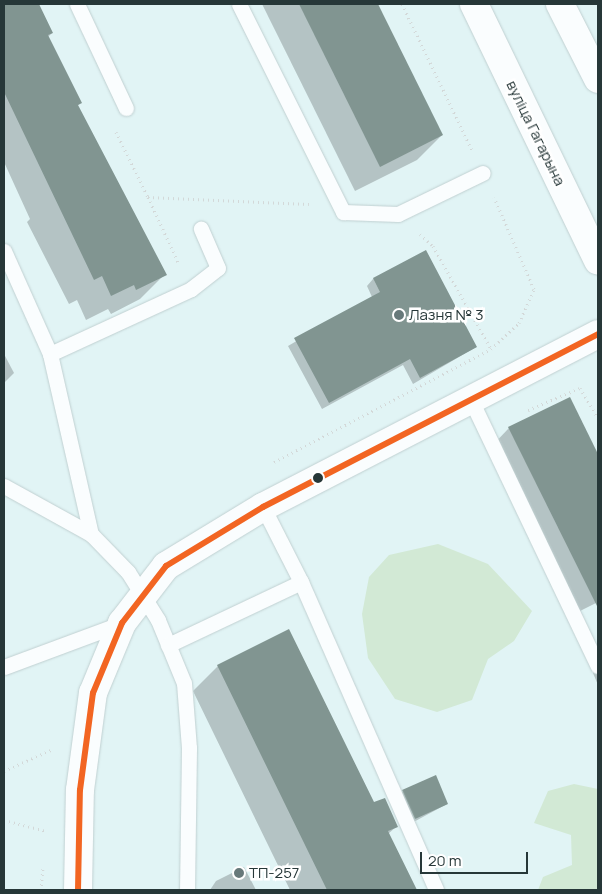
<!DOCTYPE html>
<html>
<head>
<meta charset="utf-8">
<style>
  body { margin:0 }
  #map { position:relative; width:602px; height:894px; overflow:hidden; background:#e1f4f5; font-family:Manrope,sans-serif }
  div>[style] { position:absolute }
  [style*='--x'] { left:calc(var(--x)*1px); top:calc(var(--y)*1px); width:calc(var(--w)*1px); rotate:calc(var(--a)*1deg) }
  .green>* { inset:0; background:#d2e9d5 }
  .shadow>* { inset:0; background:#0003 }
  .building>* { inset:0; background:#819591 }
  .path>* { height:3px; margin-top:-1.5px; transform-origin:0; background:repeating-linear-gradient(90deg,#d3d8d8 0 1px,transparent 0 5px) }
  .roads { filter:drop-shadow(0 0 1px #c0d0d1) drop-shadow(0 0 1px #c0d0d1) }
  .lane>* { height:15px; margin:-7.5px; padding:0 7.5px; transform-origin:7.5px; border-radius:7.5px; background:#fafdfe }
  .secondary>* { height:28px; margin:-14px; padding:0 14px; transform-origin:14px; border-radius:14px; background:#fafdfe }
  .primary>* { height:28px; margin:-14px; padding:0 14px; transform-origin:14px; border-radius:14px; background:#fafdfe }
  .bus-1>* { height:6px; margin:-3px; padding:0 3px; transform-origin:3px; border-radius:3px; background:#f26522 }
  .dots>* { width:14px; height:14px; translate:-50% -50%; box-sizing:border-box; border:2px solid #fff; border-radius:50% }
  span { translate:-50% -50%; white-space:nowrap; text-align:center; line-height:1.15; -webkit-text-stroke:5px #fff; paint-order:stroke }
  .street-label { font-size:15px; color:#263738 }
  .poi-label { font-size:15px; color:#263738 }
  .left { translate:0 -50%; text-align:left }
  .frame { position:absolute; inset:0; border:5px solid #263738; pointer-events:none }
  .scale { position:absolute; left:420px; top:852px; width:108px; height:22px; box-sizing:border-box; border:2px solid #263738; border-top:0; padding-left:6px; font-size:15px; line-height:18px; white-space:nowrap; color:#263738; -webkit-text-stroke:4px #fff; paint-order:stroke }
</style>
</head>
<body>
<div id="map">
  <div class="green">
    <div style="clip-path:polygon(438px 544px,488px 564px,532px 611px,514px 641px,488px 659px,472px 700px,437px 712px,395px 699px,368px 658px,362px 614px,369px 577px,389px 555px)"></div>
    <div style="clip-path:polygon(574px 784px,598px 789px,598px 890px,538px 890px,543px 877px,572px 865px,571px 835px,534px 823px,548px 791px)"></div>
  </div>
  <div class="shadow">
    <div style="clip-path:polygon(4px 4px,38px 4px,52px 33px,48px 37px,81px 102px,77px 106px,165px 274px,140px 299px,111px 314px,108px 309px,86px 320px,77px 300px,69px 304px,27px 222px,30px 219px,4px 162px)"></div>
    <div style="clip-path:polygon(262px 4px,377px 4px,442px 135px,417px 160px,355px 191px)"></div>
    <div style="clip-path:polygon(425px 252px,476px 347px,413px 384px,403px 365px,322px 409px,288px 346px,372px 297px,367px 286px,373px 279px)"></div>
    <div style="clip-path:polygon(4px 354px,14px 373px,4px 383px)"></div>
    <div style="clip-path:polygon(569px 399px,598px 457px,598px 602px,570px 616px,488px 450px,509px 428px)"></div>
    <div style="clip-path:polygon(218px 666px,397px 826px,388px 834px,416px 890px,290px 890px,193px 691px)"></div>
    <div style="clip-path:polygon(598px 667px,598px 685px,593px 673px)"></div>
    <div style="clip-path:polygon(403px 791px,447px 804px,408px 825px,396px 798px)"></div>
    <div style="clip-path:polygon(244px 867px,256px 890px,210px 890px,216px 881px)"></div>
  </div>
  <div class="building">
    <div style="clip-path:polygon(4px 4px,39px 4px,53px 33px,48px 35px,82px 103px,78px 105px,167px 275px,136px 290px,134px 285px,111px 296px,102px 276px,94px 280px,4px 92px)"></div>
    <div style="clip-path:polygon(299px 4px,378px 4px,443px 135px,380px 167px)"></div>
    <div style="clip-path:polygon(426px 250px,477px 347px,420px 378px,410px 359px,329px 403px,294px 338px,380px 292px,373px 278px)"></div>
    <div style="clip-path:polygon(570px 397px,598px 454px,598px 608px,508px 427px)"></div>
    <div style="clip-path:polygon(289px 629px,374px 802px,385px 798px,398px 827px,388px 831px,417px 890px,327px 890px,217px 665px)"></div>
    <div style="clip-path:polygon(436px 775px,448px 804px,415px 819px,402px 790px)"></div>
  </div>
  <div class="path">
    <div style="--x:402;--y:4;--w:162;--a:64.4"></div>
    <div style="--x:116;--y:132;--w:72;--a:63.8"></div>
    <div style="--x:148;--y:197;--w:161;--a:2.5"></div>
    <div style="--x:148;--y:197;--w:74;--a:65.2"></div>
    <div style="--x:420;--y:234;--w:18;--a:43"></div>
    <div style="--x:433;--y:246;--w:118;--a:60.6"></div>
    <div style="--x:528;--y:410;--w:56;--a:-22.9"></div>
    <div style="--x:580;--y:388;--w:35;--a:59"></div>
    <div style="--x:274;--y:462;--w:245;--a:-27.5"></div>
    <div style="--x:491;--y:349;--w:38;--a:-43"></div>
    <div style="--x:519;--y:323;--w:37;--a:-66"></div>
    <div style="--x:534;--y:289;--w:100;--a:-113.5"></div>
    <div style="--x:4;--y:771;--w:54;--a:-24.2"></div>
    <div style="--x:4;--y:820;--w:43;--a:14.7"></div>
    <div style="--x:41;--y:890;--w:24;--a:-85"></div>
  </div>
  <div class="roads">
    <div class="lane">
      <div style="--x:77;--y:4;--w:115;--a:64.8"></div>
      <div style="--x:239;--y:4;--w:233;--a:63.4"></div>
      <div style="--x:343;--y:212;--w:55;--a:2.1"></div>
      <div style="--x:398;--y:214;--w:94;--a:-25.8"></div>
      <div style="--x:4;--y:251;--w:113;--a:65.9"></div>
      <div style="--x:50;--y:354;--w:185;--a:77.2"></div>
      <div style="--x:50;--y:354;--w:155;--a:-24.7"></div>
      <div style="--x:191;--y:289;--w:34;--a:-38"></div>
      <div style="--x:218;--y:268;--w:43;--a:-113.6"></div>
      <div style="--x:470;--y:398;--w:297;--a:64.5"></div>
      <div style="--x:4;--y:486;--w:99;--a:28.9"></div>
      <div style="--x:91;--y:534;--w:53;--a:45.8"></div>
      <div style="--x:128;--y:572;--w:57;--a:58"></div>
      <div style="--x:158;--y:620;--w:68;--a:67.6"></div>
      <div style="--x:184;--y:683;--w:65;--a:85.6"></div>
      <div style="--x:189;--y:748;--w:142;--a:90.8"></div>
      <div style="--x:263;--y:507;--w:84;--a:63.1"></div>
      <div style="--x:301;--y:582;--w:336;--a:66.3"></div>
      <div style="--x:168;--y:645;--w:147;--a:-25.3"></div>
      <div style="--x:4;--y:667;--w:126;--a:-20.4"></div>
    </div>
    <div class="secondary">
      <div style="--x:78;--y:890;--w:100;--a:-88.9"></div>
      <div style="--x:80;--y:790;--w:98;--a:-82.4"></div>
      <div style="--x:93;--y:693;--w:76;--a:-67.5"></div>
      <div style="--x:122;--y:623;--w:72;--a:-52.3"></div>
      <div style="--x:166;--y:566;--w:114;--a:-31.3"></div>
      <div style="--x:263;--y:507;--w:377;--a:-27.3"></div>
    </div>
    <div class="primary">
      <div style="--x:474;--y:4;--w:285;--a:64.2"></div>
      <div style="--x:560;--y:4;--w:84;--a:63.1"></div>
    </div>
  </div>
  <div class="bus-1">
    <div style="--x:78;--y:890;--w:100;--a:-88.9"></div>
    <div style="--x:80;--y:790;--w:98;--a:-82.4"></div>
    <div style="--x:93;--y:693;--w:76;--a:-67.5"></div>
    <div style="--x:122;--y:623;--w:72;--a:-52.3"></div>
    <div style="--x:166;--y:566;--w:114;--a:-31.3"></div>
    <div style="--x:263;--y:507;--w:377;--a:-27.3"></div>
  </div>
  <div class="dots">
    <div style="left:399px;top:315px;background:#67797a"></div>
    <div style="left:318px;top:478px;background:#263738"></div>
    <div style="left:239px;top:873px;background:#67797a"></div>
  </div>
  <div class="street-label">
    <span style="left:536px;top:133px;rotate:64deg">вуліца Гагарына</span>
  </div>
  <div class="poi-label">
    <span class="left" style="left:409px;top:315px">Лазня № 3</span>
    <span class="left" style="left:249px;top:873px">ТП-257</span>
  </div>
  <div class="frame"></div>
  <div class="scale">20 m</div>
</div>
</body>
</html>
